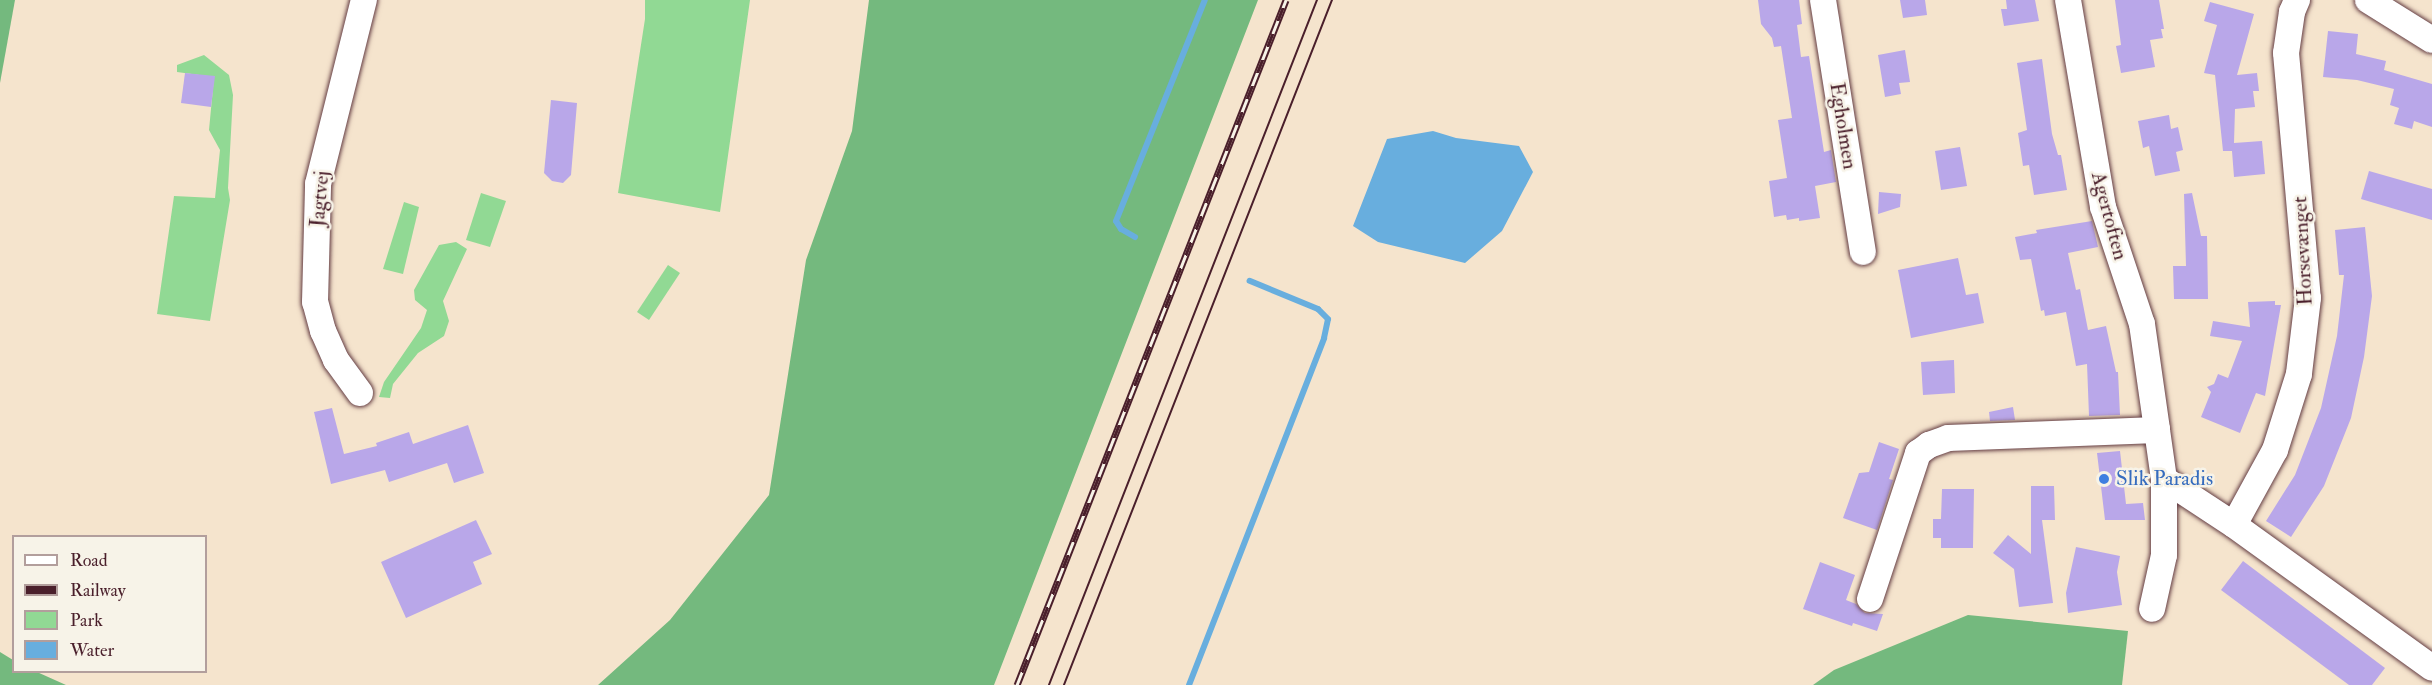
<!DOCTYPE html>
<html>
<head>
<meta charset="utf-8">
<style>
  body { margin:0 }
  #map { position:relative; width:2432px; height:685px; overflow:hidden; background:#f5e4cd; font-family:"IM FELL Double Pica",serif }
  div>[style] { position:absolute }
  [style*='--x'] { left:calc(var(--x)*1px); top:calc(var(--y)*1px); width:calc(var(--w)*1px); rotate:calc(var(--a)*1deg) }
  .green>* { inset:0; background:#91d994 }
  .forest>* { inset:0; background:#74b97e }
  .water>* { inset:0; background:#68aede }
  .stream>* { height:6px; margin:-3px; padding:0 3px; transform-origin:3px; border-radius:3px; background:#68aede }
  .building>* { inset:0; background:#b9a7e9 }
  .roads { filter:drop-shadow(0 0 2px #643d43) drop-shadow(0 0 2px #643d43) }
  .minor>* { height:26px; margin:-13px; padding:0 13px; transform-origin:13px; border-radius:13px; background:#fff }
  .tram>* { height:1.5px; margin:-0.75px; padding:0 0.75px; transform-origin:0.75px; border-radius:0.75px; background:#4a1f2b }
  .rail>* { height:7px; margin-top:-3.5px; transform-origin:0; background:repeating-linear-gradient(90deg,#f7f3e8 0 14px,#4a1f2b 0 28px); box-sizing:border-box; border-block:2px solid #4a1f2b }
  .dots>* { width:16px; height:16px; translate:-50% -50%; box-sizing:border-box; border:3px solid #f7f3e8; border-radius:50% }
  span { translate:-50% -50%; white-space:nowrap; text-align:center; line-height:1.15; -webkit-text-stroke:5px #f7f3e8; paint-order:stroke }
  .street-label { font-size:21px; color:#4a1f2b }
  .shop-label { font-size:21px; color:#366cbe }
  .left { translate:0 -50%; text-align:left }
  .legend { position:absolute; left:12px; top:535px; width:195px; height:138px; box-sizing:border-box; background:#f7f3e8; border:2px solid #b29e9c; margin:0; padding:8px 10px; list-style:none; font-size:18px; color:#4a1f2b }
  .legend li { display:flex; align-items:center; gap:12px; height:30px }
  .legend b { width:30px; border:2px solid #b29e9c }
</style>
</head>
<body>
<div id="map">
  <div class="green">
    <div style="clip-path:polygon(645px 0,750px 0,720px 212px,618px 193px,645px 19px)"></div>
    <div style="clip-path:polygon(204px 55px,229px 75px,233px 95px,228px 188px,230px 200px,210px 321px,157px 314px,174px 196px,215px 198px,220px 150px,209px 130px,214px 77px,177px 72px,177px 65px)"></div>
    <div style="clip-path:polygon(481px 193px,506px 201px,490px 247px,466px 240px)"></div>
    <div style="clip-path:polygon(404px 202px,419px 207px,403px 274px,383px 269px)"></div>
    <div style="clip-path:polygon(456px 242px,467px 249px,443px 301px,449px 321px,444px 336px,418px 353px,393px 384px,390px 398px,379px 397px,384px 382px,421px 328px,427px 310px,415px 300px,414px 290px,439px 245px)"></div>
    <div style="clip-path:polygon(668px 265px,680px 273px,649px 320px,637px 312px)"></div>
  </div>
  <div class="forest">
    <div style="clip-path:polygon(0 0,15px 0,0 83px)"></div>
    <div style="clip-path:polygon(869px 0,1258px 0,994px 685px,598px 685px,670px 620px,769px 495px,806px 260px,852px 131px)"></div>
    <div style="clip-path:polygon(1968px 615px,2128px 631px,2122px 685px,1813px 685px,1834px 670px)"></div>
    <div style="clip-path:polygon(0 652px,13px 660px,14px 672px,37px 672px,66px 685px,0 685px)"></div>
  </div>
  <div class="water">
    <div style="clip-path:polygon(1433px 131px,1456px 138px,1519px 146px,1533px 172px,1502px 231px,1465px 263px,1378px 242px,1353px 226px,1387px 139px)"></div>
  </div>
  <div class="stream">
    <div style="--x:1135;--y:237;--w:16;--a:-150"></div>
    <div style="--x:1121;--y:229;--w:9;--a:-122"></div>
    <div style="--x:1116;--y:221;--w:238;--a:-68.1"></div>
    <div style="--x:1189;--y:685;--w:372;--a:-68.7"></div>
    <div style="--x:1324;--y:338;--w:19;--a:-78"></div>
    <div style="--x:1328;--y:319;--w:14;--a:-135"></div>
    <div style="--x:1318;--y:309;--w:74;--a:-157.6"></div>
  </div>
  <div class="building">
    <div style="clip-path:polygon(1758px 0,1799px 0,1802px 24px,1797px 25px,1801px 57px,1809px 56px,1824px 152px,1831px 150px,1836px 182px,1815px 186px,1820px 218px,1799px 221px,1799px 218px,1787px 220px,1786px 215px,1774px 217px,1769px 181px,1787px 178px,1778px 120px,1792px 118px,1781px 46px,1774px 47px,1772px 38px,1761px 24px)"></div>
    <div style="clip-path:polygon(1900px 0,1925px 0,1927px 15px,1903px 18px)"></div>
    <div style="clip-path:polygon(2006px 0,2035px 0,2039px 21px,2004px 26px,2001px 9px,2007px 9px)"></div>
    <div style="clip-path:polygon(2115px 0,2159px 0,2164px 29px,2161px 29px,2163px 38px,2150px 40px,2155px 67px,2121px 73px,2116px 46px,2121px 45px)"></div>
    <div style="clip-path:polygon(2210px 2px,2254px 14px,2237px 75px,2257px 73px,2259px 91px,2253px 91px,2255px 107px,2235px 109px,2234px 143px,2262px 141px,2265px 174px,2234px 177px,2232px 151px,2223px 151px,2215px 75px,2204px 73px,2217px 25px,2204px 21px)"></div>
    <div style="clip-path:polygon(2328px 31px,2358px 34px,2356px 54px,2386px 61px,2384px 70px,2432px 84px,2432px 127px,2414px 121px,2412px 129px,2394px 124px,2399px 108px,2390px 105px,2394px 89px,2357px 80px,2323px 77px)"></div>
    <div style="clip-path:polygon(1905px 50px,1910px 82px,1899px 83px,1901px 94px,1885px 97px,1878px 55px)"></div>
    <div style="clip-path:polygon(2042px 59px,2052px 134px,2058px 155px,2061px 155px,2067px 190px,2034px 195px,2029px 165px,2023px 166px,2018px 133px,2027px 130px,2017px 63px)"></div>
    <div style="clip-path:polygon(185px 73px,215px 76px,211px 107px,181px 103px)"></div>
    <div style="clip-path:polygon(551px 100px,577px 103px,571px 175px,563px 183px,552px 181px,544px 173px)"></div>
    <div style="clip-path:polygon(2169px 115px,2171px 129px,2178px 127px,2183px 150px,2176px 152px,2180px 171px,2155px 176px,2149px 146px,2143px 148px,2138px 121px)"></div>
    <div style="clip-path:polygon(1960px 147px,1967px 186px,1941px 190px,1935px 151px)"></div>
    <div style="clip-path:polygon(2369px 171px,2432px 189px,2432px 220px,2361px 199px)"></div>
    <div style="clip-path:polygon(1879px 192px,1901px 194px,1900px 207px,1878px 214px)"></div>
    <div style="clip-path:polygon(2192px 193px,2201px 236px,2207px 236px,2208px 299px,2174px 299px,2173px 266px,2186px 266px,2184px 194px)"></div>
    <div style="clip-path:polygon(2092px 221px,2098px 247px,2068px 253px,2076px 290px,2080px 289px,2088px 330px,2106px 326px,2116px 372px,2118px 372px,2120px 415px,2089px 416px,2087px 364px,2076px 366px,2066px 312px,2045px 316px,2044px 310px,2041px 311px,2031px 259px,2020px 260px,2015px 237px,2037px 233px,2036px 230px)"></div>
    <div style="clip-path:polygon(2365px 227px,2372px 296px,2364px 357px,2351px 418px,2324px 486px,2291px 537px,2266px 521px,2295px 475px,2321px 408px,2337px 336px,2344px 275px,2339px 275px,2335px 230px)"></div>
    <div style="clip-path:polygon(1958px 258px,1966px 295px,1978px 293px,1984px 323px,1911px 338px,1898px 270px)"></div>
    <div style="clip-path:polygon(2275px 301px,2275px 305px,2281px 305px,2265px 396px,2256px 393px,2240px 433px,2201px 417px,2211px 392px,2207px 387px,2214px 384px,2218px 374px,2228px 378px,2242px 341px,2210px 336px,2213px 321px,2250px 327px,2248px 302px)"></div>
    <div style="clip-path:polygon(1954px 360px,1955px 393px,1923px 395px,1921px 362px)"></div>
    <div style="clip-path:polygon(2013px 407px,2015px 420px,1990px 421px,1989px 412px)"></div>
    <div style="clip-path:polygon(332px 408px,344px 454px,377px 446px,376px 443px,409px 432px,413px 444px,468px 425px,484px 473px,454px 483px,447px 463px,389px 482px,385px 470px,331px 484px,314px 412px)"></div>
    <div style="clip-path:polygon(1879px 442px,1899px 449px,1889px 479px,1893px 480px,1877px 530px,1843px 518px,1859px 473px,1869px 472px)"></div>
    <div style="clip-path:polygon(2120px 451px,2126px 504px,2143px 503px,2145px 520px,2105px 520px,2097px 453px)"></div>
    <div style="clip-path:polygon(2031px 486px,2054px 486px,2055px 520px,2042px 520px,2053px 603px,2019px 607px,2014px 569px,1993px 553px,2008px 535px,2031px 554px)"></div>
    <div style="clip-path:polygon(1942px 489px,1974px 489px,1973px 548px,1941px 548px,1941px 538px,1933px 538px,1933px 519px,1941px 519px)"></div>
    <div style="clip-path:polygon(476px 520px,492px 554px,473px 562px,482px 584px,406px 618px,381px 562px)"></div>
    <div style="clip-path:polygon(2076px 547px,2120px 556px,2117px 572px,2122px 605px,2068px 613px,2066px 593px)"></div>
    <div style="clip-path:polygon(2243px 561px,2385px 668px,2372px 685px,2349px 685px,2221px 590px)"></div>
    <div style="clip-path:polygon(1820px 562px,1855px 575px,1846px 600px,1856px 604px,1865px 613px,1883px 614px,1877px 631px,1853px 623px,1852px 626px,1803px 609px)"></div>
  </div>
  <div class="roads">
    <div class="minor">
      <div style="--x:1823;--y:0;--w:255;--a:81"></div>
      <div style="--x:2068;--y:0;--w:210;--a:80.4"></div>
      <div style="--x:2103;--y:207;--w:123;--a:71.6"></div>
      <div style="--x:2142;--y:324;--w:107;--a:81.9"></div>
      <div style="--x:2157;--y:430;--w:49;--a:81.9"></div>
      <div style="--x:2164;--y:479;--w:76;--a:90"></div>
      <div style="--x:2164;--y:555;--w:55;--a:102.5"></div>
      <div style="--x:2297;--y:0;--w:13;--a:113"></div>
      <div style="--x:2292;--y:12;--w:41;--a:98.3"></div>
      <div style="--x:2286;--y:53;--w:246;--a:84.9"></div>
      <div style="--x:2308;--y:298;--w:77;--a:96.8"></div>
      <div style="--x:2299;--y:374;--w:80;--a:107.5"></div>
      <div style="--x:2275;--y:450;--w:85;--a:118.7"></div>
      <div style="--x:2234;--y:525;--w:244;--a:35.8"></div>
      <div style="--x:2368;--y:0;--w:75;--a:32"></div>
      <div style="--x:360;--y:393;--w:41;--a:-126"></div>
      <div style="--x:336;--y:360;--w:32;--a:-114"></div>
      <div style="--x:323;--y:331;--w:30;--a:-105"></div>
      <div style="--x:315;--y:302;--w:118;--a:-88.5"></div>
      <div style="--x:318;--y:184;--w:190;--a:-76"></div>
      <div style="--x:2164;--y:479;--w:84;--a:33.3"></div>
      <div style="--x:1870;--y:599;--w:154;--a:-71.8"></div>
      <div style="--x:1918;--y:453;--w:14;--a:-36"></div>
      <div style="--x:1929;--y:445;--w:20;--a:-20"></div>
      <div style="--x:1948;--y:438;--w:209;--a:-2.2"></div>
    </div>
  </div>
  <div class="tram">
    <div style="--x:1049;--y:685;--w:736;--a:-68.63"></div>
    <div style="--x:1064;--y:685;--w:736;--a:-68.63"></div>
  </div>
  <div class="rail">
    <div style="--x:1017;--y:685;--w:736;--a:-68.56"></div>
  </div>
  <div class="dots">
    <div style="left:2104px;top:479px;background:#3f7fe0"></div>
  </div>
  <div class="street-label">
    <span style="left:1843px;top:126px;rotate:81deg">Egholmen</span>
    <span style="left:320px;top:199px;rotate:-85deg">Jagtvej</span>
    <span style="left:2109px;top:216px;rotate:75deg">Agertoften</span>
    <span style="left:2303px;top:251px;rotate:-93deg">Horsevænget</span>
  </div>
  <div class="shop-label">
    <span class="left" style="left:2116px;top:479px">Slik Paradis</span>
  </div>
  <ul class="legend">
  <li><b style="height:8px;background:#fff"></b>Road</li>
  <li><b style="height:8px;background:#4a1f2b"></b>Railway</li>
  <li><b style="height:16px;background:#91d994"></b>Park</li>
  <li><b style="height:16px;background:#68aede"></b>Water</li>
  </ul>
</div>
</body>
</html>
